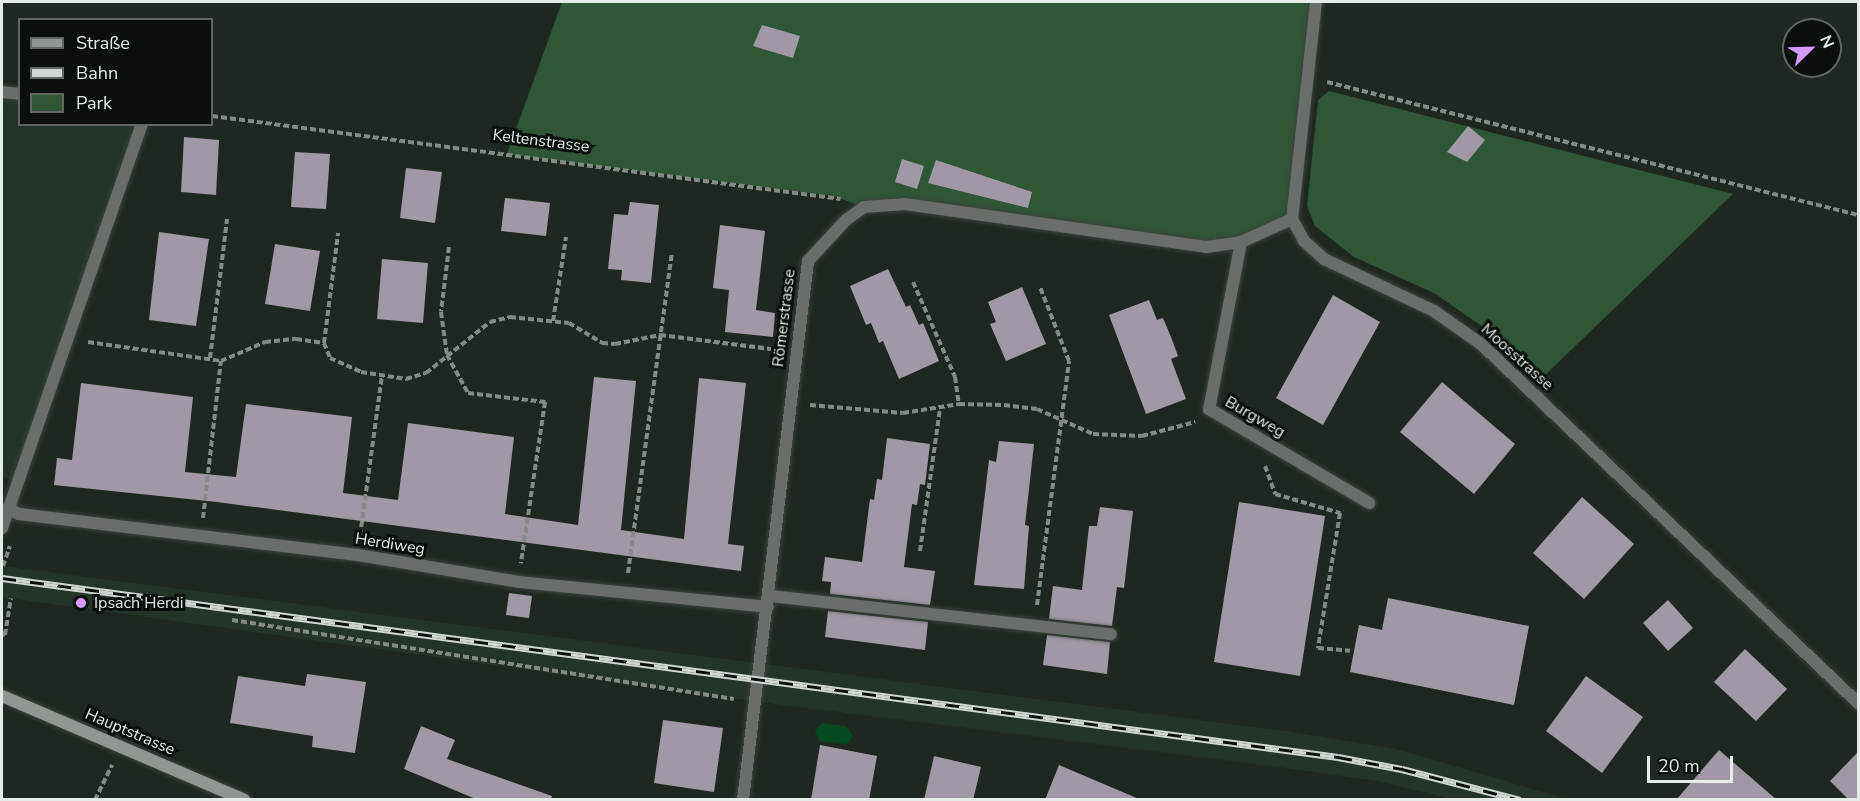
<!DOCTYPE html>
<html>
<head>
<meta charset="utf-8">
<style>
  body { margin:0 }
  #map { position:relative; width:1860px; height:801px; overflow:hidden; background:#1f2820; font-family:"Nunito Sans",sans-serif }
  div>[style] { position:absolute }
  [style*='--x'] { left:calc(var(--x)*1px); top:calc(var(--y)*1px); width:calc(var(--w)*1px); rotate:calc(var(--a)*1deg) }
  .built>* { inset:0; background:#253428 }
  .green>* { inset:0; background:#305638 }
  .water>* { inset:0; background:#014a1e }
  .building>* { inset:0; background:#a099a5 }
  .path>* { height:4px; margin-top:-2px; transform-origin:0; background:repeating-linear-gradient(90deg,#838b84 0 6px,transparent 0 9px) }
  .roads { filter:drop-shadow(0 0 2px #3b433c) drop-shadow(0 0 2px #3b433c) }
  .service>* { height:12px; margin:-6px; padding:0 6px; transform-origin:6px; border-radius:6px; background:#696e6a }
  .minor>* { height:12px; margin:-6px; padding:0 6px; transform-origin:6px; border-radius:6px; background:#696e6a }
  .secondary>* { height:12px; margin:-6px; padding:0 6px; transform-origin:6px; border-radius:6px; background:#909791 }
  .rail>* { height:7px; margin-top:-3.5px; transform-origin:0; background:repeating-linear-gradient(90deg,#0b0f0c 0 14px,#d0d7d1 0 28px); box-sizing:border-box; border-block:2px solid #d0d7d1 }
  .dots>* { width:16px; height:16px; translate:-50% -50%; box-sizing:border-box; border:3px solid #0b0f0c; border-radius:50% }
  span { translate:-50% -50%; white-space:nowrap; text-align:center; line-height:1.15; -webkit-text-stroke:6px #0b0f0c; paint-order:stroke }
  .street-label { font-size:16px; color:#e5ebe6 }
  .poi-label { font-size:16px; color:#e5ebe6 }
  .left { translate:0 -50%; text-align:left }
  .frame { position:absolute; inset:0; border:3px solid #e5ebe6; pointer-events:none }
  .legend { position:absolute; left:18px; top:18px; width:195px; height:108px; box-sizing:border-box; background:#0b0f0c; border:2px solid #626763; margin:0; padding:8px 10px; list-style:none; font-size:18px; color:#e5ebe6 }
  .legend li { display:flex; align-items:center; gap:12px; height:30px }
  .legend b { width:30px; border:2px solid #626763 }
  .north { position:absolute; left:1782px; top:18px; width:60px; height:60px; box-sizing:border-box; background:#0b0f0c; border:2px solid #626763; border-radius:50%; rotate:67deg; font-size:16px; font-weight:700; line-height:24px; text-align:center; color:#e5ebe6 }
  .north::after { content:''; display:block; margin:auto; width:21px; height:27px; background:#d69bfa; clip-path:polygon(50% 0,100% 100%,50% 72%,0 100%) }
  .scale { position:absolute; left:1647px; top:756px; width:86px; height:27px; box-sizing:border-box; border:3px solid #e5ebe6; border-top:0; padding-left:8px; font-size:18px; line-height:21px; white-space:nowrap; color:#e5ebe6; -webkit-text-stroke:4px #0b0f0c; paint-order:stroke }
</style>
</head>
<body>
<div id="map">
  <div class="built">
    <div style="clip-path:polygon(2px 92px,19px 94px,20px 124px,142px 125px,15px 482px,2px 475px)"></div>
    <div style="clip-path:polygon(2px 566px,1285px 731px,1396px 749px,1567px 799px,1452px 799px,1377px 781px,1272px 766px,775px 704px,2px 597px)"></div>
  </div>
  <div class="green">
    <div style="clip-path:polygon(562px 2px,1316px 2px,1292px 219px,1206px 247px,905px 204px,864px 207px,833px 196px,507px 154px)"></div>
    <div style="clip-path:polygon(1329px 91px,1733px 194px,1541px 379px,1489px 331px,1434px 293px,1354px 257px,1315px 226px,1307px 206px,1318px 100px)"></div>
  </div>
  <div class="water">
    <div style="clip-path:polygon(822px 723px,846px 726px,853px 736px,847px 744px,819px 741px,815px 730px)"></div>
  </div>
  <div class="building">
    <div style="clip-path:polygon(762px 25px,800px 36px,793px 58px,753px 46px)"></div>
    <div style="clip-path:polygon(1468px 126px,1485px 140px,1467px 162px,1447px 152px)"></div>
    <div style="clip-path:polygon(184px 137px,219px 140px,216px 195px,181px 192px)"></div>
    <div style="clip-path:polygon(295px 152px,330px 154px,326px 209px,291px 207px)"></div>
    <div style="clip-path:polygon(902px 159px,924px 166px,917px 189px,895px 182px)"></div>
    <div style="clip-path:polygon(936px 160px,1032px 192px,1028px 208px,928px 183px)"></div>
    <div style="clip-path:polygon(406px 168px,442px 172px,435px 223px,400px 218px)"></div>
    <div style="clip-path:polygon(505px 198px,550px 203px,546px 236px,501px 231px)"></div>
    <div style="clip-path:polygon(630px 202px,659px 205px,651px 283px,621px 280px,622px 270px,608px 269px,614px 214px,628px 215px)"></div>
    <div style="clip-path:polygon(720px 225px,765px 231px,756px 310px,775px 313px,773px 337px,725px 332px,729px 290px,713px 288px)"></div>
    <div style="clip-path:polygon(159px 232px,209px 239px,196px 326px,149px 320px)"></div>
    <div style="clip-path:polygon(275px 244px,320px 251px,310px 311px,265px 304px)"></div>
    <div style="clip-path:polygon(382px 259px,428px 263px,423px 323px,377px 319px)"></div>
    <div style="clip-path:polygon(888px 269px,906px 307px,910px 305px,919px 325px,923px 323px,939px 361px,899px 379px,883px 341px,879px 343px,871px 323px,866px 325px,850px 286px)"></div>
    <div style="clip-path:polygon(1022px 287px,1046px 344px,1006px 361px,990px 324px,996px 322px,988px 302px)"></div>
    <div style="clip-path:polygon(1333px 295px,1380px 322px,1323px 425px,1276px 398px)"></div>
    <div style="clip-path:polygon(1149px 300px,1157px 320px,1163px 318px,1171px 337px,1178px 356px,1171px 359px,1186px 399px,1146px 414px,1109px 315px)"></div>
    <div style="clip-path:polygon(594px 377px,636px 381px,621px 530px,684px 539px,699px 378px,746px 383px,728px 544px,744px 546px,741px 571px,217px 502px,54px 485px,57px 458px,72px 460px,81px 383px,193px 397px,185px 472px,236px 477px,246px 404px,352px 417px,343px 493px,398px 500px,408px 423px,514px 437px,505px 514px,578px 525px)"></div>
    <div style="clip-path:polygon(1442px 382px,1515px 444px,1474px 494px,1400px 432px)"></div>
    <div style="clip-path:polygon(887px 438px,930px 444px,925px 485px,920px 484px,917px 505px,912px 504px,904px 567px,935px 571px,930px 605px,830px 594px,831px 582px,822px 581px,825px 557px,862px 562px,870px 499px,874px 500px,877px 479px,882px 480px)"></div>
    <div style="clip-path:polygon(999px 441px,1034px 444px,1025px 525px,1029px 526px,1024px 589px,974px 585px,989px 460px,996px 462px)"></div>
    <div style="clip-path:polygon(1582px 497px,1634px 544px,1584px 599px,1533px 553px)"></div>
    <div style="clip-path:polygon(1239px 502px,1325px 516px,1300px 676px,1214px 662px)"></div>
    <div style="clip-path:polygon(1100px 507px,1133px 511px,1124px 588px,1117px 587px,1112px 626px,1049px 619px,1053px 586px,1082px 590px,1089px 526px,1097px 526px)"></div>
    <div style="clip-path:polygon(509px 593px,532px 596px,529px 618px,506px 615px)"></div>
    <div style="clip-path:polygon(1388px 598px,1529px 626px,1514px 705px,1350px 672px,1359px 625px,1382px 630px)"></div>
    <div style="clip-path:polygon(1668px 600px,1693px 628px,1668px 651px,1643px 623px)"></div>
    <div style="clip-path:polygon(828px 611px,928px 622px,925px 650px,825px 637px)"></div>
    <div style="clip-path:polygon(1047px 635px,1110px 642px,1107px 674px,1043px 665px)"></div>
    <div style="clip-path:polygon(1745px 649px,1787px 689px,1756px 721px,1714px 682px)"></div>
    <div style="clip-path:polygon(307px 674px,366px 682px,355px 753px,312px 747px,313px 736px,230px 723px,238px 676px,305px 686px)"></div>
    <div style="clip-path:polygon(1586px 676px,1643px 717px,1602px 773px,1546px 731px)"></div>
    <div style="clip-path:polygon(663px 720px,723px 728px,714px 792px,654px 783px)"></div>
    <div style="clip-path:polygon(421px 726px,455px 740px,447px 759px,552px 796px,551px 800px,478px 800px,404px 769px)"></div>
    <div style="clip-path:polygon(820px 745px,877px 756px,869px 800px,811px 800px)"></div>
    <div style="clip-path:polygon(1719px 750px,1777px 800px,1676px 800px)"></div>
    <div style="clip-path:polygon(1858px 752px,1858px 800px,1849px 800px,1830px 781px)"></div>
    <div style="clip-path:polygon(934px 756px,981px 767px,973px 800px,924px 800px)"></div>
    <div style="clip-path:polygon(1059px 765px,1139px 799px,1139px 800px,1045px 800px)"></div>
  </div>
  <div class="path">
    <div style="--x:1327;--y:82;--w:547;--a:14.06"></div>
    <div style="--x:212;--y:116;--w:634;--a:7.52"></div>
    <div style="--x:449;--y:247;--w:65;--a:97"></div>
    <div style="--x:441;--y:312;--w:43;--a:82.1"></div>
    <div style="--x:447;--y:355;--w:43;--a:61.1"></div>
    <div style="--x:468;--y:393;--w:78;--a:6.7"></div>
    <div style="--x:545;--y:402;--w:163;--a:98.5"></div>
    <div style="--x:913;--y:282;--w:104;--a:66.1"></div>
    <div style="--x:955;--y:377;--w:27;--a:82"></div>
    <div style="--x:553;--y:321;--w:85;--a:-81.2"></div>
    <div style="--x:88;--y:342;--w:134;--a:8.1"></div>
    <div style="--x:221;--y:361;--w:48;--a:-23.4"></div>
    <div style="--x:265;--y:342;--w:31;--a:-6"></div>
    <div style="--x:296;--y:339;--w:28;--a:8"></div>
    <div style="--x:324;--y:343;--w:16;--a:68"></div>
    <div style="--x:330;--y:358;--w:34;--a:24"></div>
    <div style="--x:361;--y:372;--w:46;--a:8.8"></div>
    <div style="--x:406;--y:379;--w:21;--a:-17"></div>
    <div style="--x:426;--y:373;--w:82;--a:-38.6"></div>
    <div style="--x:490;--y:322;--w:21;--a:-14"></div>
    <div style="--x:510;--y:317;--w:59;--a:5.8"></div>
    <div style="--x:569;--y:323;--w:39;--a:31"></div>
    <div style="--x:602;--y:343;--w:13;--a:4"></div>
    <div style="--x:615;--y:344;--w:46;--a:-11.3"></div>
    <div style="--x:660;--y:335;--w:119;--a:7.2"></div>
    <div style="--x:324;--y:343;--w:111;--a:-82.7"></div>
    <div style="--x:210;--y:358;--w:140;--a:-83"></div>
    <div style="--x:810;--y:405;--w:93;--a:4.9"></div>
    <div style="--x:903;--y:413;--w:57;--a:-9.1"></div>
    <div style="--x:959;--y:404;--w:45;--a:1.3"></div>
    <div style="--x:1004;--y:405;--w:33;--a:7"></div>
    <div style="--x:1037;--y:409;--w:61;--a:24.1"></div>
    <div style="--x:1093;--y:434;--w:49;--a:2.3"></div>
    <div style="--x:1142;--y:436;--w:55;--a:-14.8"></div>
    <div style="--x:1265;--y:466;--w:30;--a:70"></div>
    <div style="--x:1275;--y:494;--w:68;--a:16.3"></div>
    <div style="--x:1340;--y:513;--w:137;--a:99.3"></div>
    <div style="--x:1318;--y:648;--w:32;--a:5"></div>
    <div style="--x:203;--y:518;--w:158;--a:-83.5"></div>
    <div style="--x:360;--y:536;--w:162;--a:-82.2"></div>
    <div style="--x:920;--y:551;--w:143;--a:-82"></div>
    <div style="--x:3;--y:566;--w:21;--a:-71"></div>
    <div style="--x:628;--y:573;--w:323;--a:-82.2"></div>
    <div style="--x:1037;--y:605;--w:246;--a:-82.5"></div>
    <div style="--x:1069;--y:361;--w:79;--a:-111.4"></div>
    <div style="--x:232;--y:620;--w:508;--a:8.94"></div>
    <div style="--x:2;--y:633;--w:4;--a:34"></div>
    <div style="--x:5;--y:635;--w:37;--a:-81"></div>
    <div style="--x:95;--y:800;--w:39;--a:-64"></div>
  </div>
  <div class="roads">
    <div class="service">
      <div style="--x:1241;--y:242;--w:56;--a:-24.3"></div>
      <div style="--x:2;--y:528;--w:428;--a:-70.9"></div>
      <div style="--x:770;--y:596;--w:343;--a:6.4"></div>
    </div>
    <div class="minor">
      <div style="--x:1316;--y:2;--w:218;--a:96.3"></div>
      <div style="--x:1292;--y:219;--w:25;--a:61"></div>
      <div style="--x:1304;--y:241;--w:27;--a:42"></div>
      <div style="--x:1324;--y:259;--w:122;--a:25.3"></div>
      <div style="--x:1434;--y:311;--w:57;--a:35.1"></div>
      <div style="--x:1481;--y:344;--w:521;--a:43.6"></div>
      <div style="--x:2;--y:92;--w:18;--a:6"></div>
      <div style="--x:8;--y:508;--w:13;--a:29"></div>
      <div style="--x:19;--y:514;--w:341;--a:6.9"></div>
      <div style="--x:358;--y:555;--w:163;--a:9.5"></div>
      <div style="--x:519;--y:582;--w:250;--a:5.7"></div>
      <div style="--x:743;--y:800;--w:543;--a:-83.12"></div>
      <div style="--x:808;--y:261;--w:56;--a:-47.2"></div>
      <div style="--x:846;--y:220;--w:22;--a:-36"></div>
      <div style="--x:864;--y:207;--w:41;--a:-4.2"></div>
      <div style="--x:905;--y:204;--w:304;--a:8.1"></div>
      <div style="--x:1206;--y:247;--w:35;--a:-8"></div>
      <div style="--x:1241;--y:242;--w:170;--a:100.8"></div>
      <div style="--x:1209;--y:409;--w:186;--a:30.4"></div>
    </div>
    <div class="secondary">
      <div style="--x:2;--y:696;--w:264;--a:23.2"></div>
    </div>
  </div>
  <div class="rail">
    <div style="--x:2;--y:578;--w:1348;--a:7.63"></div>
    <div style="--x:1338;--y:757;--w:65;--a:10.6"></div>
    <div style="--x:1402;--y:769;--w:122;--a:14.7"></div>
  </div>
  <div class="dots">
    <div style="left:81px;top:603px;background:#d69bfa"></div>
  </div>
  <div class="street-label">
    <span style="left:541px;top:141px;rotate:7deg">Keltenstrasse</span>
    <span style="left:784px;top:318px;rotate:-83deg">Römerstrasse</span>
    <span style="left:1517px;top:357px;rotate:42deg">Moosstrasse</span>
    <span style="left:1255px;top:417px;rotate:30deg">Burgweg</span>
    <span style="left:390px;top:544px;rotate:9deg">Herdiweg</span>
    <span style="left:130px;top:732px;rotate:23deg">Hauptstrasse</span>
  </div>
  <div class="poi-label">
    <span class="left" style="left:94px;top:603px">Ipsach Herdi</span>
  </div>
  <div class="frame"></div>
  <ul class="legend">
  <li><b style="height:8px;background:#909791"></b>Straße</li>
  <li><b style="height:8px;background:#d0d7d1"></b>Bahn</li>
  <li><b style="height:16px;background:#305638"></b>Park</li>
  </ul>
  <div class="north">N</div>
  <div class="scale">20 m</div>
</div>
</body>
</html>
